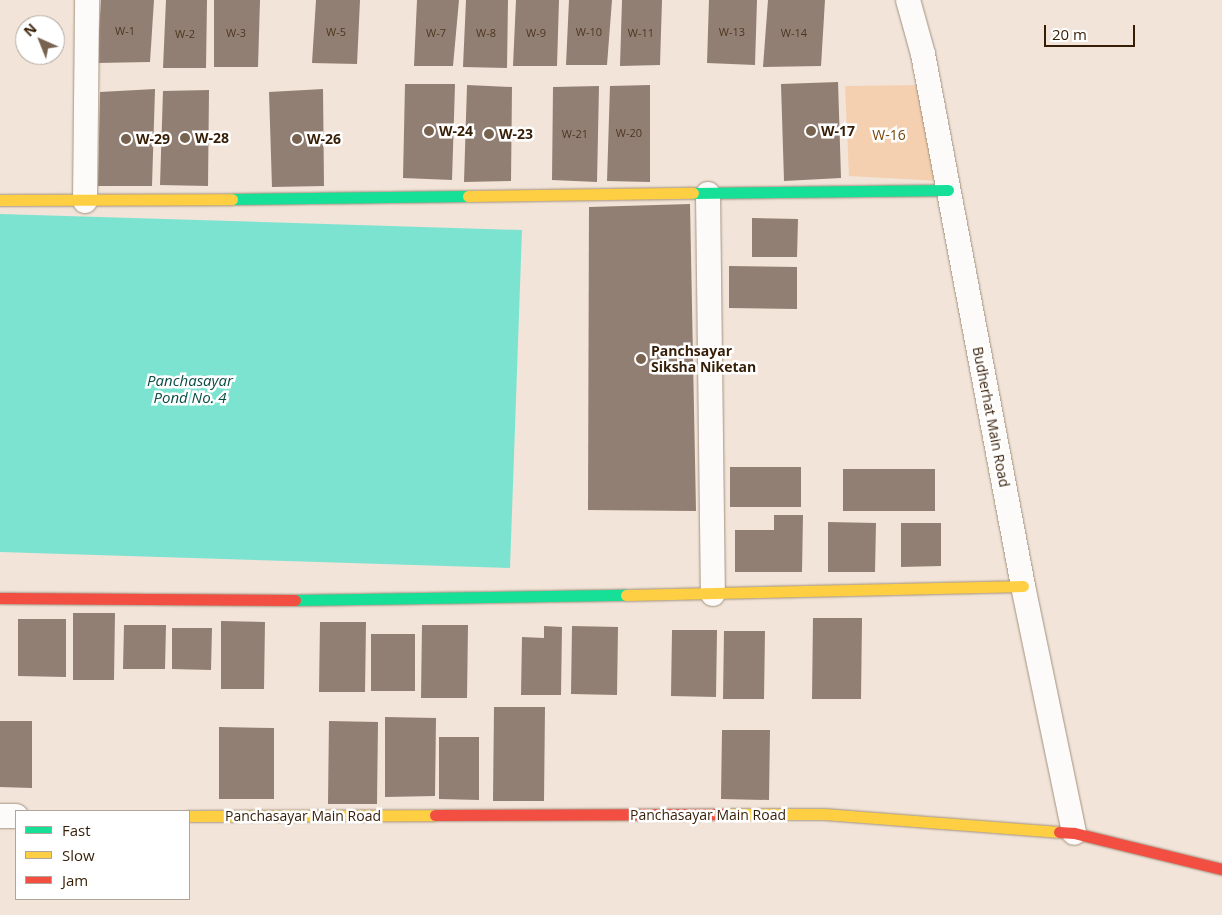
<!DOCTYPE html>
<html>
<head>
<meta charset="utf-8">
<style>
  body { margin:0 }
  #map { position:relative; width:1222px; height:915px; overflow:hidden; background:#f2e4d8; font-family:"Open Sans",sans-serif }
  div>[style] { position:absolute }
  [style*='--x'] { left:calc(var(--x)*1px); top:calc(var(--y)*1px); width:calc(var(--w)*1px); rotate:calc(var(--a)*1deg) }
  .green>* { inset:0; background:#f4d0b0 }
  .water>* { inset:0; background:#7ce3d1 }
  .building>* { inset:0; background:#927f73 }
  .roads { filter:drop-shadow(0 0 1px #a39280) drop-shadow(0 0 1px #a39280) }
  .street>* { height:24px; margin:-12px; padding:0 12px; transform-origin:12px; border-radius:12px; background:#fdfbf9 }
  .fast>* { height:11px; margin:-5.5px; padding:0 5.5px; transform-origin:5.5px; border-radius:5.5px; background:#16e098 }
  .slow>* { height:11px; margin:-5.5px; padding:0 5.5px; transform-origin:5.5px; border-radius:5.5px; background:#ffcf43 }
  .jam>* { height:11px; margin:-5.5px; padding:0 5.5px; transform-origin:5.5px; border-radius:5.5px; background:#f24e42 }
  .dots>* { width:14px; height:14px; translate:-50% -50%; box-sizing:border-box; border:2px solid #fff; border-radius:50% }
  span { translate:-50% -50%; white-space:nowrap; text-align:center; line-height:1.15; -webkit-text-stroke:5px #fff; paint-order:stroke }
  .number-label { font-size:11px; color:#4d3621 }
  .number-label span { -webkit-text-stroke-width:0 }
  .poi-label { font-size:14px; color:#361e06; font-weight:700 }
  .left { translate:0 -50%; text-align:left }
  .park-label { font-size:14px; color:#77450b }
  .street-label { font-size:14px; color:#361e06 }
  .water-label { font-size:15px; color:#0b4d45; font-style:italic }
  .legend { position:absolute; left:15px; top:810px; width:175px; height:90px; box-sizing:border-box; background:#fff; border:1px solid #afa59b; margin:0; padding:6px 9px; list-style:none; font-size:15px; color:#361e06 }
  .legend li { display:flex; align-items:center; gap:10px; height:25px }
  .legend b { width:25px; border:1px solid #afa59b }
  .north { position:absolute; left:15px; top:15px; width:50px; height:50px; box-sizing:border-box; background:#fff; border:1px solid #afa59b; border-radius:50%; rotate:316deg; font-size:14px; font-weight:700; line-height:20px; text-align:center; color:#361e06 }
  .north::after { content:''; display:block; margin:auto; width:18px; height:22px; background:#786350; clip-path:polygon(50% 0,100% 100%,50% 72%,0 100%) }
  .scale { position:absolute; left:1044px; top:25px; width:91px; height:22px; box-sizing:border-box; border:2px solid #361e06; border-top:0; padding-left:6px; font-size:15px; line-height:18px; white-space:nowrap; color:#361e06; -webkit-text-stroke:4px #fff; paint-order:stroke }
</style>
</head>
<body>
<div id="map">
  <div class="green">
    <div style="clip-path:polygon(921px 85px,940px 181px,849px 176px,845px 86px)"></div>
  </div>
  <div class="water">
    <div style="clip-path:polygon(0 214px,522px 230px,510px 568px,0 552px)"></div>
  </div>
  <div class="building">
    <div style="clip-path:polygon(101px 0,154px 0,150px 62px,97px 63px)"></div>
    <div style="clip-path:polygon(166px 0,207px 0,206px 68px,163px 68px)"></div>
    <div style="clip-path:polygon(214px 0,260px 0,258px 67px,214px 67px)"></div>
    <div style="clip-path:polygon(316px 0,360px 0,357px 64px,312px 63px)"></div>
    <div style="clip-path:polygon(417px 0,459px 0,453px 66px,414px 66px)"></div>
    <div style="clip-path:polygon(466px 0,508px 0,507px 68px,463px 67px)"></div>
    <div style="clip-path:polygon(516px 0,559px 0,557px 66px,513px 66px)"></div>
    <div style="clip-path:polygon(569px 0,612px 0,607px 65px,566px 65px)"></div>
    <div style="clip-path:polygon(622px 0,662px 0,660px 65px,620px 66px)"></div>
    <div style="clip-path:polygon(709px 0,757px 0,755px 65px,707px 63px)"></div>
    <div style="clip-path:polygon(768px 0,825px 0,821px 66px,763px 67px)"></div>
    <div style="clip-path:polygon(838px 82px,841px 178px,784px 181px,781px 84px)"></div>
    <div style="clip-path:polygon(405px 84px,455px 84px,452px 180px,403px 178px)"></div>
    <div style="clip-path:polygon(467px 85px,512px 87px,511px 181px,464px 182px)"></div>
    <div style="clip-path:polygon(650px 85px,650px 182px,607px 181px,610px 86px)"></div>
    <div style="clip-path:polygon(599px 86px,597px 182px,552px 180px,553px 87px)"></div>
    <div style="clip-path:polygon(155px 89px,152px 186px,98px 186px,100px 92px)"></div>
    <div style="clip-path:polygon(323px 89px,324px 186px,272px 187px,269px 92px)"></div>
    <div style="clip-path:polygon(209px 90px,208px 186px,160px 185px,163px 91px)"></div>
    <div style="clip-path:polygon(690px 204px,696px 511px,588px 510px,589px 207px)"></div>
    <div style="clip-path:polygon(752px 218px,798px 219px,797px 257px,752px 257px)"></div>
    <div style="clip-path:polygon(729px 266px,797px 267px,797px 309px,729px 308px)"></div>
    <div style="clip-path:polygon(730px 467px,801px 467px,801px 507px,730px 507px)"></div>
    <div style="clip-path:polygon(843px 469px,935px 469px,935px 511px,843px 511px)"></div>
    <div style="clip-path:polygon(774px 515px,803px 515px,802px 572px,735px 572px,735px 530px,774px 530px)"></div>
    <div style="clip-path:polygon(828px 522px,876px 523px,875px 572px,828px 572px)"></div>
    <div style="clip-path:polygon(901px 523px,941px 523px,941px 566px,901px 567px)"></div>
    <div style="clip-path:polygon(73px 613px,115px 613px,114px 680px,73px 680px)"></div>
    <div style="clip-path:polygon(813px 618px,862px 618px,861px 699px,812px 699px)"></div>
    <div style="clip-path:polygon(18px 619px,66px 619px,66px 677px,18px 676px)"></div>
    <div style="clip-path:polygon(221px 621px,265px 622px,264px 689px,221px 689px)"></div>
    <div style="clip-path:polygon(320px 622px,366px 622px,365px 692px,319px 692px)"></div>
    <div style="clip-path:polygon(124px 625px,166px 625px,165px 669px,123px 669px)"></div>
    <div style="clip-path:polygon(422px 625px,468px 625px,467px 698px,421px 698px)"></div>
    <div style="clip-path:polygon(544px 626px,562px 627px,561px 695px,521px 695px,522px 637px,544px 638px)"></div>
    <div style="clip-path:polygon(572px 626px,618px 627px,617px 695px,571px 694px)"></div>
    <div style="clip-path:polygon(172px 628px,212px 628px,211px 670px,172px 669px)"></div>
    <div style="clip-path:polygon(672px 630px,717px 630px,716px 697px,671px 696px)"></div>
    <div style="clip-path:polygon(724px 631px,765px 631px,764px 699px,723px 699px)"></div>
    <div style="clip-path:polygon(371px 634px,415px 634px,415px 691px,371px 691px)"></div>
    <div style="clip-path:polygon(494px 707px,545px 707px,544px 801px,493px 801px)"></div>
    <div style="clip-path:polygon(385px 717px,436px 718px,435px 796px,385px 797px)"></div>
    <div style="clip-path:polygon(0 721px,32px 721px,32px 788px,0 787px)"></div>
    <div style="clip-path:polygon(329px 721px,378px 722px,377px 804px,328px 804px)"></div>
    <div style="clip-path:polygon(219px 727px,274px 728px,274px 799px,219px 799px)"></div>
    <div style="clip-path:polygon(722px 730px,770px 730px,769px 800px,721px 799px)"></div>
    <div style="clip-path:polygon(439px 737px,479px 737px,479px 800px,439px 799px)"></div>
  </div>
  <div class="roads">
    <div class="street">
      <div style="--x:908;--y:0;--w:56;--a:74.5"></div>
      <div style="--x:923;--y:54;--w:541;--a:79.35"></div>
      <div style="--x:1023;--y:586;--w:252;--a:78.3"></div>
      <div style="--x:708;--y:194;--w:400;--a:89.3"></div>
      <div style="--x:85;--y:201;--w:201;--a:-89.4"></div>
      <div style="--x:0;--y:816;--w:16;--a:0"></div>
    </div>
    <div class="fast">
      <div style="--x:693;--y:193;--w:255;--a:-0.7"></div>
      <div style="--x:232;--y:199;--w:236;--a:-0.7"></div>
      <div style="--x:295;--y:600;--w:331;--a:-0.9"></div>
    </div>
    <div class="slow">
      <div style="--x:468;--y:196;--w:225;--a:-0.8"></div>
      <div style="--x:0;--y:200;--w:232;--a:-0.2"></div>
      <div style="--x:626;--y:595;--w:397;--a:-1.3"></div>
      <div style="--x:726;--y:814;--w:98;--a:0"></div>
      <div style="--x:824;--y:814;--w:236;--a:4.4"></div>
      <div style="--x:189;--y:816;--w:246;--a:-0.2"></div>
    </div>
    <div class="jam">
      <div style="--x:0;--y:598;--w:295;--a:0.4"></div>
      <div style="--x:435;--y:815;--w:291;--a:-0.2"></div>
      <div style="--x:1059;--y:832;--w:15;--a:4"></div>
      <div style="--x:1074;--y:833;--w:152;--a:13.7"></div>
    </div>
  </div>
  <div class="dots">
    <div style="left:429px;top:131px;background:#786350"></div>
    <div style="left:811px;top:131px;background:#786350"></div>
    <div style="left:489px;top:134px;background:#786350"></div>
    <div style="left:185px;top:138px;background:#786350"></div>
    <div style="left:126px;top:139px;background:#786350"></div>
    <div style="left:297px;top:139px;background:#786350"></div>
    <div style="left:641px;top:359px;background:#786350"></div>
  </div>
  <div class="number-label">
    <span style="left:125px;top:31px">W-1</span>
    <span style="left:336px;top:32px">W-5</span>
    <span style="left:589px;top:32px">W-10</span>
    <span style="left:732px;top:32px">W-13</span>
    <span style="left:236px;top:33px">W-3</span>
    <span style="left:436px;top:33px">W-7</span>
    <span style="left:486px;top:33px">W-8</span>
    <span style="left:536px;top:33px">W-9</span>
    <span style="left:641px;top:33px">W-11</span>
    <span style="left:794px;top:33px">W-14</span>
    <span style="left:185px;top:34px">W-2</span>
    <span style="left:629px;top:133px">W-20</span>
    <span style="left:575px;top:134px">W-21</span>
  </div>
  <div class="poi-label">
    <span class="left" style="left:439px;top:131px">W-24</span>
    <span class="left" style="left:821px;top:131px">W-17</span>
    <span class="left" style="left:499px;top:134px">W-23</span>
    <span class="left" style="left:195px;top:138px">W-28</span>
    <span class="left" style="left:136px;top:139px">W-29</span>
    <span class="left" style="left:307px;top:139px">W-26</span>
    <span class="left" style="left:651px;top:359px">Panchsayar<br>Siksha Niketan</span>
  </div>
  <div class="park-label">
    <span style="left:889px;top:135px">W-16</span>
  </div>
  <div class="street-label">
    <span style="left:991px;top:417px;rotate:79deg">Budherhat Main Road</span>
    <span style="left:708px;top:815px">Panchasayar Main Road</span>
    <span style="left:303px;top:816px">Panchasayar Main Road</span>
  </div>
  <div class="water-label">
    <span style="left:190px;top:389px">Panchasayar<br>Pond No. 4</span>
  </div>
  <ul class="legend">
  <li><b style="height:6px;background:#16e098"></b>Fast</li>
  <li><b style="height:6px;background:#ffcf43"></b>Slow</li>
  <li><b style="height:6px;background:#f24e42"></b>Jam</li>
  </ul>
  <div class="north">N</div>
  <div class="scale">20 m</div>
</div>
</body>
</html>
